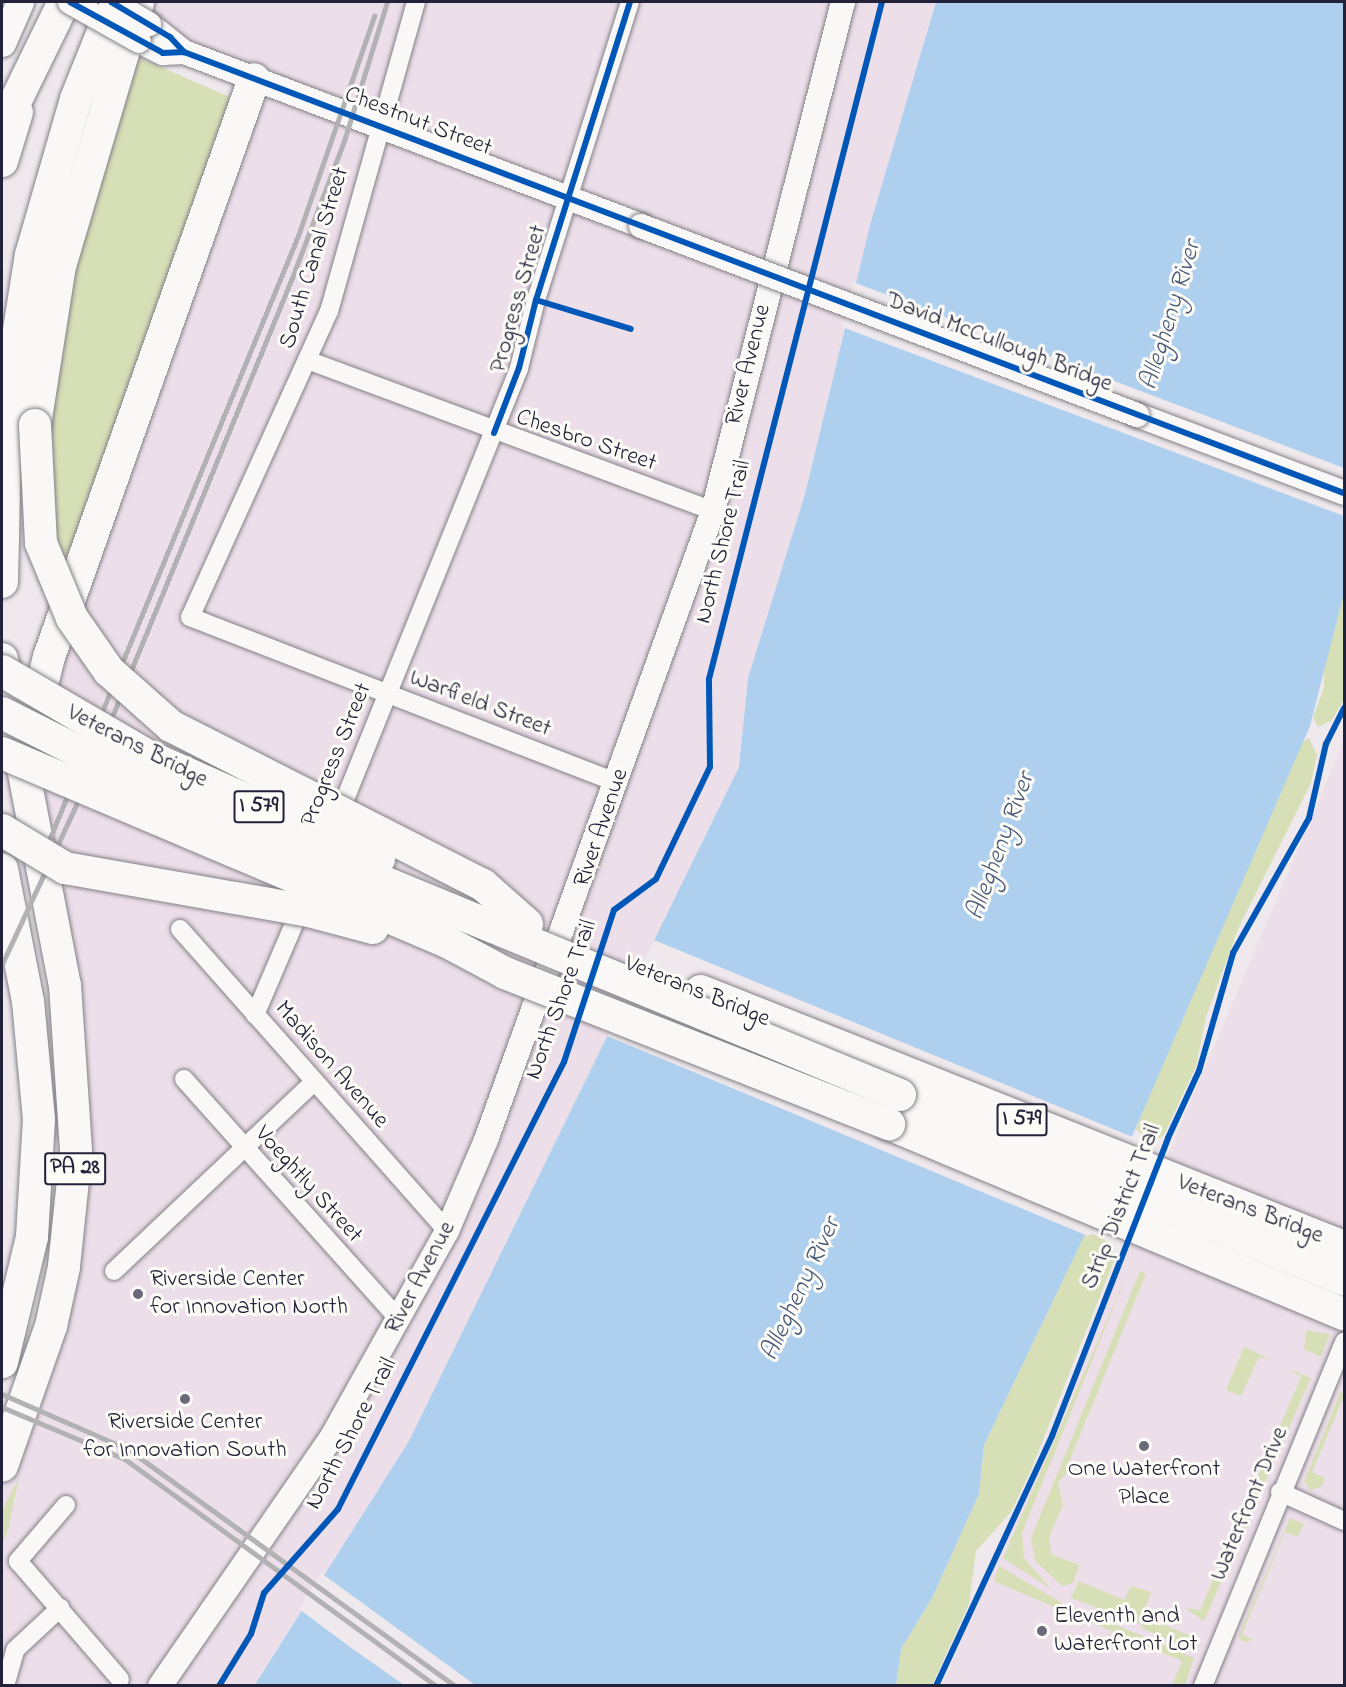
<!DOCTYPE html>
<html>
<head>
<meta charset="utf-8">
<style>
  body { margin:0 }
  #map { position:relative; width:1346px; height:1687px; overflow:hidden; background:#efe9ed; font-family:"Indie Flower",sans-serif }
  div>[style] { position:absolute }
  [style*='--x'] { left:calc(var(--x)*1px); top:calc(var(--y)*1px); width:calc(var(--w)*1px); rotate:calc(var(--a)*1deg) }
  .built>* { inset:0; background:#eddfea }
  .green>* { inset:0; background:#d7dfb7 }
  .water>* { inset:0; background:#aed0ee }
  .pier>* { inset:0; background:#efe9ed }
  .roads { filter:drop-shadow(0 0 2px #838087) drop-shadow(0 0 2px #838087) }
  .street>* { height:18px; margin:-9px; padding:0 9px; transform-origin:9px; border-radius:9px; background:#f9f8f7 }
  .secondary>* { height:24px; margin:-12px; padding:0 12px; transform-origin:12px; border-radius:12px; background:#f9f8f7 }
  .primary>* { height:27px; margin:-13.5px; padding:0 13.5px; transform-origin:13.5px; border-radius:13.5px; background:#f9f8f7 }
  .highway>* { height:32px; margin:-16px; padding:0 16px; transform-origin:16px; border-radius:16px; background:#f9f8f7 }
  .rail>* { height:4.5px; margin:-2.25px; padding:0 2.25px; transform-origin:2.25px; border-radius:2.25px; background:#b2b1b4 }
  .bridges { filter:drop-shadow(0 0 2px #838087) drop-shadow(0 0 2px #838087) }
  .secondary-bridge>* { height:24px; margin:-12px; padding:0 12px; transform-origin:12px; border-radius:12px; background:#f9f8f7 }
  .highway-bridge>* { height:32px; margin:-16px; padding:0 16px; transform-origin:16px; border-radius:16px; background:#f9f8f7 }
  .cycleway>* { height:6px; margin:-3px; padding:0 3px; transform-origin:3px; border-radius:3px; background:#0057b8 }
  .dots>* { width:16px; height:16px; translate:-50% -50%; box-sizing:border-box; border:3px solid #fdfcf7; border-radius:50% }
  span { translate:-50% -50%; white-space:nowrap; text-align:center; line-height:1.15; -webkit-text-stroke:6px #fdfcf7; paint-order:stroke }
  .shield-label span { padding:2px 4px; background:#fdfcf7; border:2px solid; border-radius:4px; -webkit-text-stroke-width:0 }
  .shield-label { font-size:22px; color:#22223b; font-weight:700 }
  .street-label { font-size:24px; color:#22223b }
  .poi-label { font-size:24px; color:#22223b }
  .left { translate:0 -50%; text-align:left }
  .water-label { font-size:26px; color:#495b7a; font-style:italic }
  .frame { position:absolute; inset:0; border:3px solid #22223b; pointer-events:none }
</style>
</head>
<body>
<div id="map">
  <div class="built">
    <div style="clip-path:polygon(138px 2px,936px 2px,870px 225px,805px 494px,748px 678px,739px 767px,409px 1441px,254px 1685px,2px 1685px,2px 1466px,72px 1216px,35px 738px,254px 79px,149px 24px,154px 12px)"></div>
    <div style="clip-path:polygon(1344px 741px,1344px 1685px,942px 1685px)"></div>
  </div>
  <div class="green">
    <div style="clip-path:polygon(133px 55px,232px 98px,73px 560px,64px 563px,50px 504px,56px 333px)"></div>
    <div style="clip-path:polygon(1344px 593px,1344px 699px,1331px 721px,1318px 727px,1313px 717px,1324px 688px,1324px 660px)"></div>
    <div style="clip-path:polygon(1309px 738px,1317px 755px,1311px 783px,1238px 929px,1206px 1017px,1196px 1066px,1164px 1135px,1152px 1143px,1136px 1129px,1151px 1090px,1302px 742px)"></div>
    <div style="clip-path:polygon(1093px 1234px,1112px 1244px,1115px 1258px,1031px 1470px,1011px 1512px,976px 1551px,969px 1604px,932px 1685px,896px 1685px,901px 1649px,932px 1598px,979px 1494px,984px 1445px,1084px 1236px)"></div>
    <div style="clip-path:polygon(1130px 1267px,1022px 1533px,1024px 1558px,1051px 1589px,1003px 1558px)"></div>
    <div style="clip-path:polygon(1140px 1271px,1146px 1274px,1069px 1462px,1075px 1465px,1058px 1482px,1063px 1505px,1049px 1537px,1051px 1554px,1079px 1565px,1073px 1583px,1062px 1586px,1035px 1561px,1031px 1538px)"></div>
    <div style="clip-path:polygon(1306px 1330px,1330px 1334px,1321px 1357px,1304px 1349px)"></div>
    <div style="clip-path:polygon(1244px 1347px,1273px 1361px,1259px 1357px,1241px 1396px,1226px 1390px)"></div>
    <div style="clip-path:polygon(1289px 1369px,1311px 1378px,1204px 1621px,1185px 1608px,1200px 1610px,1301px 1377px)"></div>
    <div style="clip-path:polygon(1341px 1391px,1344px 1396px,1312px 1472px,1325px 1478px,1321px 1487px,1310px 1490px,1304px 1481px)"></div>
    <div style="clip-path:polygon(19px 1477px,8px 1530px,2px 1545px,2px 1511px)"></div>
    <div style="clip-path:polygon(1290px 1518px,1304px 1524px,1297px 1537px,1285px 1532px,1242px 1634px,1253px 1640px,1244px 1642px,1238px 1637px)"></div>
    <div style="clip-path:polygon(999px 1566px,1062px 1603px,1061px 1610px,994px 1581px)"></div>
    <div style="clip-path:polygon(1079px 1581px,1124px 1600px,1131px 1586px,1151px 1592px,1139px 1624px,1071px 1598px)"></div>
    <div style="clip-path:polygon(1071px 1606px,1194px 1658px,1185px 1685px,1172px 1685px,1182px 1661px,1069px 1613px)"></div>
    <div style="clip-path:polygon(1146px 1617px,1198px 1639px,1197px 1651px,1141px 1628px)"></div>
  </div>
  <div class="water">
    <div style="clip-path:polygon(936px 2px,1344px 2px,1344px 593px,1310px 726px,1134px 1132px,984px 1445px,979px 1494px,932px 1598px,901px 1649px,896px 1685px,254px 1686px,409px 1441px,739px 767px,748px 678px,805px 494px,870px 225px)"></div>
  </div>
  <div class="pier">
    <div style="clip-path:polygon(853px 282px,1344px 468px,1344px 516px,842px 327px)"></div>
    <div style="clip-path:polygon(654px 940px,1135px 1138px,1088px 1236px,607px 1036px)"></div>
    <div style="clip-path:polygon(321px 1573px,475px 1685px,404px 1685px,350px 1647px,299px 1609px)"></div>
  </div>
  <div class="roads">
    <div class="street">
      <div style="--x:416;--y:2;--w:321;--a:105.7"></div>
      <div style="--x:329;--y:311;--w:336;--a:114.4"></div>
      <div style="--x:190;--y:617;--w:459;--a:21.2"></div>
      <div style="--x:310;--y:361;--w:430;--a:20.4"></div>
      <div style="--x:337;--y:819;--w:486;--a:-68"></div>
      <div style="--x:519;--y:368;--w:70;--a:-76"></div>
      <div style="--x:536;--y:300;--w:312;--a:-72.5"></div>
      <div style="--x:180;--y:929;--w:403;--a:48.5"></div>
      <div style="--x:255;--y:1015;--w:122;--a:-66.8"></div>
      <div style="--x:184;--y:1079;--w:324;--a:48.2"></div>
      <div style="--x:114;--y:1271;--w:274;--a:-43.4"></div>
      <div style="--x:1280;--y:1492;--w:70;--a:24.4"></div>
      <div style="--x:66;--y:1505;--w:74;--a:130.6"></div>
      <div style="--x:18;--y:1561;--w:156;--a:49.2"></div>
      <div style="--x:5;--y:1686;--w:37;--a:-74"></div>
      <div style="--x:15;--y:1650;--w:62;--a:-43"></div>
      <div style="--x:1203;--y:1686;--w:372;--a:-67.7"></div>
    </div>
    <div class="secondary">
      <div style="--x:149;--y:24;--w:45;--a:38.7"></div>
      <div style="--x:139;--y:41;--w:27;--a:27"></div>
      <div style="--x:163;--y:53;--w:21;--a:-3"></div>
      <div style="--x:184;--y:52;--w:489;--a:20.8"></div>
      <div style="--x:1137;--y:415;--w:221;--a:20.6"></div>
      <div style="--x:160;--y:1686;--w:305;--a:-55.4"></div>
      <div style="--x:333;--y:1435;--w:234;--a:-60.8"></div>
      <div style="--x:447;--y:1231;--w:99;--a:-66.8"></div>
      <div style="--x:486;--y:1140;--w:669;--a:-70.16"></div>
      <div style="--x:713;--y:511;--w:525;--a:-75.67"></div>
    </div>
    <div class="primary">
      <div style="--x:2;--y:43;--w:45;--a:-66.3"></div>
    </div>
    <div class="highway">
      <div style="--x:2;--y:129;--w:141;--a:-64"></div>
      <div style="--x:2;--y:161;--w:51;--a:-73"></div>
      <div style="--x:35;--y:425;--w:161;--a:-81.1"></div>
      <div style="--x:60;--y:266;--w:275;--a:-73.5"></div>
      <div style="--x:2;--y:582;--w:170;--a:-88.7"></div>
      <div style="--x:6;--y:412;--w:159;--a:-81"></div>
      <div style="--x:31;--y:255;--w:162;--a:-73.9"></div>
      <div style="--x:76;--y:99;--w:105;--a:-68.1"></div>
      <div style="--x:2;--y:659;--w:332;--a:79.1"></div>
      <div style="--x:65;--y:985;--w:167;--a:86.2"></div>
      <div style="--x:76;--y:1152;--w:116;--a:96"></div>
      <div style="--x:64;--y:1267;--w:60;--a:102.4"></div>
      <div style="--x:51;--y:1326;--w:148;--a:109.3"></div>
      <div style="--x:35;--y:756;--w:59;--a:-86.1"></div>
      <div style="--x:39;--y:697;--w:41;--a:-76"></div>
      <div style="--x:49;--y:657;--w:613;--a:-70.47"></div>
      <div style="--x:2;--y:869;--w:135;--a:78.9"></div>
      <div style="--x:28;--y:1001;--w:119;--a:84.7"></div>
      <div style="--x:39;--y:1119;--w:118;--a:93.4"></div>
      <div style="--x:32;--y:1237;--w:129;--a:103.5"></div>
      <div style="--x:701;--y:991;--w:692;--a:21.71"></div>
      <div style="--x:900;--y:1095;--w:481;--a:22.6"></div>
      <div style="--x:889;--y:1124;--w:493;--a:22.7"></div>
    </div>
  </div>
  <div class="rail">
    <div style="--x:38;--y:867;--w:682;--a:-67.61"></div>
    <div style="--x:298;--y:236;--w:233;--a:-70.9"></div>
    <div style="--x:2;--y:964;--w:168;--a:-65"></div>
    <div style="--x:73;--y:812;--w:577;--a:-67.7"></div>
    <div style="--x:292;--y:278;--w:147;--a:-69.2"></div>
    <div style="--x:344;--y:141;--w:145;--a:-72.8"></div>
    <div style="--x:2;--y:1394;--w:137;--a:23.6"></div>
    <div style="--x:128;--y:1449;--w:405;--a:35.9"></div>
    <div style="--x:2;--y:1407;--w:134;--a:22.9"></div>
    <div style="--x:125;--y:1459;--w:385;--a:36.1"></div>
  </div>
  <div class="bridges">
    <div class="secondary-bridge">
      <div style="--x:70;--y:2;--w:79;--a:29.5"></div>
      <div style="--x:111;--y:2;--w:44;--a:30.1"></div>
      <div style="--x:641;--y:226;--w:531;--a:20.86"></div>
    </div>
    <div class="highway-bridge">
      <div style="--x:35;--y:425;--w:118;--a:87.1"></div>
      <div style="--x:41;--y:543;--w:81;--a:67.5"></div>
      <div style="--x:72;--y:618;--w:65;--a:55.1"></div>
      <div style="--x:109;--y:671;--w:83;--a:41.6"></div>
      <div style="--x:171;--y:726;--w:350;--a:27"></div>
      <div style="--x:483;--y:885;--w:59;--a:41.6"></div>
      <div style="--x:2;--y:671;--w:169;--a:30.2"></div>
      <div style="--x:148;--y:756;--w:253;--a:24"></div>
      <div style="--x:2;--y:713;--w:142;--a:26.7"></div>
      <div style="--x:129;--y:777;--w:834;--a:22.41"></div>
      <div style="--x:2;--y:753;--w:483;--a:23"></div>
      <div style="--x:447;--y:942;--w:66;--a:28.1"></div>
      <div style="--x:505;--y:973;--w:413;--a:21.5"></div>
      <div style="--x:2;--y:830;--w:74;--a:31.1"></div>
      <div style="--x:65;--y:868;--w:248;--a:10"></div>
      <div style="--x:309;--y:911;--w:66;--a:14.9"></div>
    </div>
  </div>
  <div class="cycleway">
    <div style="--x:70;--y:2;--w:106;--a:28.7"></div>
    <div style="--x:163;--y:53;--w:21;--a:-3"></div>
    <div style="--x:184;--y:52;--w:1241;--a:20.82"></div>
    <div style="--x:111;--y:2;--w:69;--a:30.7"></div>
    <div style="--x:170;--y:37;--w:21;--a:47"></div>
    <div style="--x:536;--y:300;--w:99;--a:17"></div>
    <div style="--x:494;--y:433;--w:70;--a:-69"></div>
    <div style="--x:519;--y:368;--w:70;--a:-76"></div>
    <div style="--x:536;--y:300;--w:312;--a:-72.5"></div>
    <div style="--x:219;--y:1686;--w:61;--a:-58.4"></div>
    <div style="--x:251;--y:1634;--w:43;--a:-72.4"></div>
    <div style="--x:264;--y:1593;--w:112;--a:-48.6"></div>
    <div style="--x:338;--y:1509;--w:501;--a:-63.18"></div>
    <div style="--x:564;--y:1062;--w:160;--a:-71.8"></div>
    <div style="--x:614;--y:910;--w:52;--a:-36.4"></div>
    <div style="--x:656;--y:879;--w:124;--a:-64.3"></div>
    <div style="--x:710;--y:767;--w:88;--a:-90.7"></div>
    <div style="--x:709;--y:679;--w:699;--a:-75.67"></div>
    <div style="--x:936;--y:1686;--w:276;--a:-65.1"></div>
    <div style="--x:1052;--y:1436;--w:320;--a:-68.7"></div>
    <div style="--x:1168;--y:1138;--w:74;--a:-65.2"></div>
    <div style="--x:1199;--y:1071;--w:123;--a:-73.9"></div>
    <div style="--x:1233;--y:953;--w:155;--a:-60.6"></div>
    <div style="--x:1309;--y:818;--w:76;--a:-77.1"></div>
    <div style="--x:1326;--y:744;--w:40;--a:-63.4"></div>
  </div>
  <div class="dots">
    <div style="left:138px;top:1294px;background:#6a6879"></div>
    <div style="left:185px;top:1399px;background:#6a6879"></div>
    <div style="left:1144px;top:1446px;background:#6a6879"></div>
    <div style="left:1042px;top:1631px;background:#6a6879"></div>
  </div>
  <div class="shield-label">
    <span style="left:259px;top:807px">I 579</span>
    <span style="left:1022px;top:1120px">I 579</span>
    <span style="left:75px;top:1169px">PA 28</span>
  </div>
  <div class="street-label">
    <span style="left:418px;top:122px;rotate:21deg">Chestnut Street</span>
    <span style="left:315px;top:258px;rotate:-73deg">South Canal Street</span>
    <span style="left:519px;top:299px;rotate:-74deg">Progress Street</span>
    <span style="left:999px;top:343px;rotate:21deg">David McCullough Bridge</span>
    <span style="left:749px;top:365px;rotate:-76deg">River Avenue</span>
    <span style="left:586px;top:441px;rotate:19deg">Chesbro Street</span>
    <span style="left:724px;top:542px;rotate:-76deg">North Shore Trail</span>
    <span style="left:480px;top:704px;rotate:21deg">Warfield Street</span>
    <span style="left:137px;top:747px;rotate:27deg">Veterans Bridge</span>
    <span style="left:337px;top:755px;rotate:-68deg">Progress Street</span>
    <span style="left:602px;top:828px;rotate:-71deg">River Avenue</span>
    <span style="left:697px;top:992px;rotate:22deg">Veterans Bridge</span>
    <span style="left:562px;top:1000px;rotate:-70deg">North Shore Trail</span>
    <span style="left:331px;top:1065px;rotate:49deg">Madison Avenue</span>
    <span style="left:308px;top:1185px;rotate:48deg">Voeghtly Street</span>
    <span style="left:1122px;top:1207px;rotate:-68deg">Strip District Trail</span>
    <span style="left:1250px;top:1210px;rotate:21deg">Veterans Bridge</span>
    <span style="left:421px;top:1278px;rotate:-62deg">River Avenue</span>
    <span style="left:352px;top:1434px;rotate:-62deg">North Shore Trail</span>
    <span style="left:1250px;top:1504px;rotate:-67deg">Waterfront Drive</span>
  </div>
  <div class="poi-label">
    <span class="left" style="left:150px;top:1294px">Riverside Center<br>for Innovation North</span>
    <span style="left:185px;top:1437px">Riverside Center<br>for Innovation South</span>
    <span style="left:1144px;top:1484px">One Waterfront<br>Place</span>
    <span class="left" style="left:1054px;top:1631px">Eleventh and<br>Waterfront Lot</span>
  </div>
  <div class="water-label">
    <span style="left:1172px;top:316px;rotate:-73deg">Allegheny River</span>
    <span style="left:1002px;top:847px;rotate:-70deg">Allegheny River</span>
    <span style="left:802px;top:1290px;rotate:-65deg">Allegheny River</span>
  </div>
  <div class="frame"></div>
</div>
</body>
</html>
